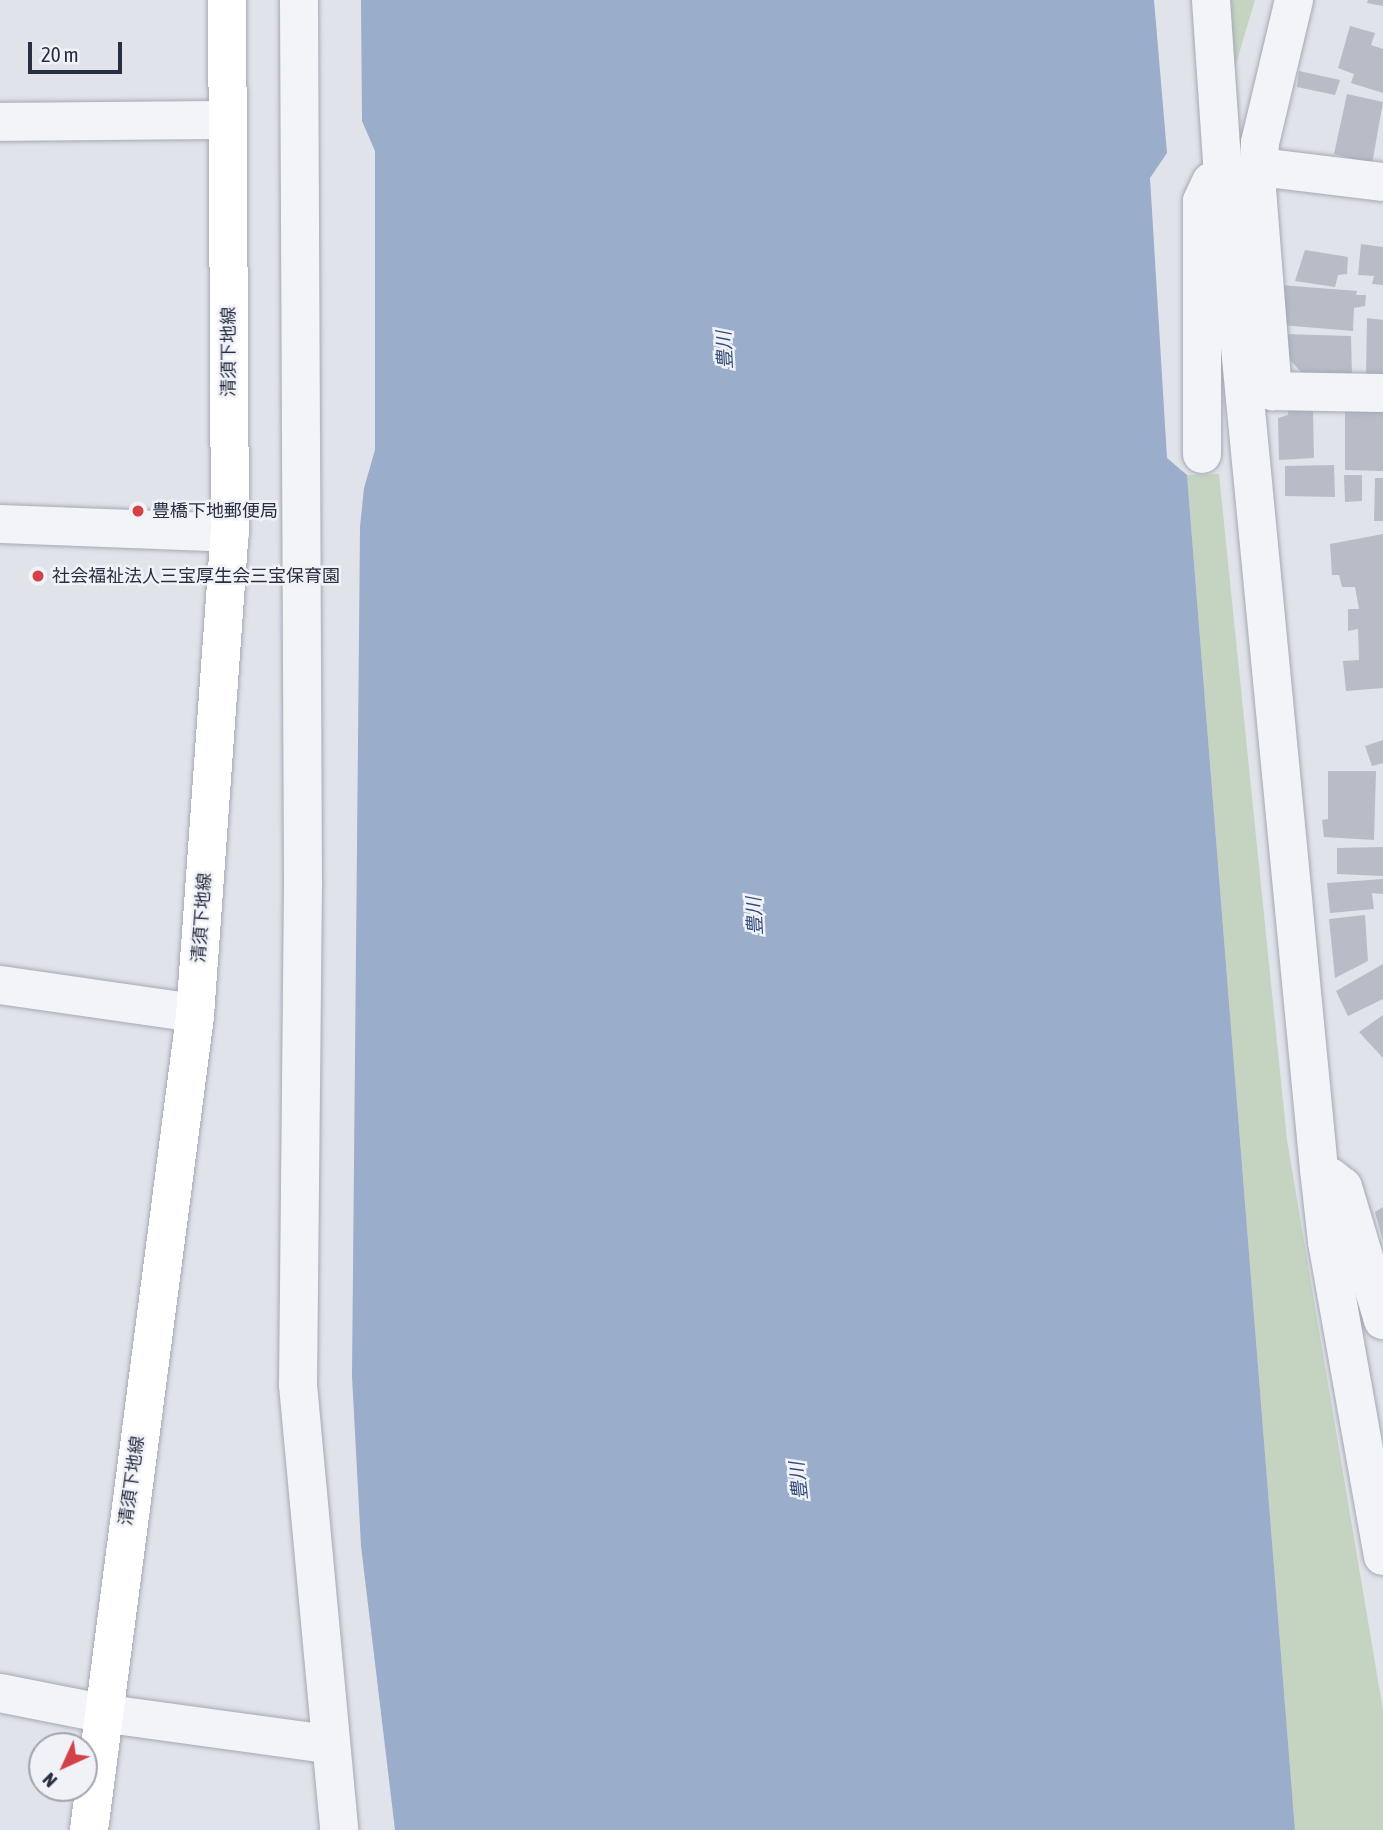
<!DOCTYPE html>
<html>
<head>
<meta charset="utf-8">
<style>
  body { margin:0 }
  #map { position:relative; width:1383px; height:1830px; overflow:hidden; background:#e0e3ea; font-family:"Asap Condensed","Noto Sans JP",sans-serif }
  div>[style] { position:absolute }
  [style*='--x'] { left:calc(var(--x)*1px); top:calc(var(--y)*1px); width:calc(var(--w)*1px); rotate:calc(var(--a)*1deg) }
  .green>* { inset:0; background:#c4d4c1 }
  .water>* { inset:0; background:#9aadcb }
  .building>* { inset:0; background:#b7bcc7 }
  .roads { filter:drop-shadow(0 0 2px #a5a9b4) drop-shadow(0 0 2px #a5a9b4) }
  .minor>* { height:38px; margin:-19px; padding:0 19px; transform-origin:19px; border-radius:19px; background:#f3f4f8 }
  .major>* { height:38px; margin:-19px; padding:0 19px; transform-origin:19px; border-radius:19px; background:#fff }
  .dots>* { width:19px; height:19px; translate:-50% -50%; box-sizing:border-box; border:4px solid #f0f2f7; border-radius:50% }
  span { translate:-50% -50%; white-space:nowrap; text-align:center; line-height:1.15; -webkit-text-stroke:5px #f0f2f7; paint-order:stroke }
  .street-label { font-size:18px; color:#282f42 }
  .poi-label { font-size:18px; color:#282f42 }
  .left { translate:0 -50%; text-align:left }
  .water-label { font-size:19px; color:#314a78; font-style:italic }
  .north { position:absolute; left:28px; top:1732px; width:70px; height:70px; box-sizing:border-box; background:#f0f2f7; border:2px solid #a0a4af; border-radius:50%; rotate:225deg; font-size:19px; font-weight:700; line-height:28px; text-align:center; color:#282f42 }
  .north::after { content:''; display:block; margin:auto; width:24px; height:32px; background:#d34149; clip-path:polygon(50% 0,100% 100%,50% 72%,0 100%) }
  .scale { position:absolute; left:28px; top:42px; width:94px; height:32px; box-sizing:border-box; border:4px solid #282f42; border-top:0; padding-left:9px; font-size:21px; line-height:24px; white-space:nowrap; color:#282f42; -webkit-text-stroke:5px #f0f2f7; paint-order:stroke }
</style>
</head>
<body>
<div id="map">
  <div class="green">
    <div style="clip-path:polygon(1227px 0,1255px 0,1232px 77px)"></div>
    <div style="clip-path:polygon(1219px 474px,1287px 1140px,1383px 1710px,1383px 1830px,1295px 1830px,1187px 475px)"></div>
  </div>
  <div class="water">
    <div style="clip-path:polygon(361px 0,1154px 0,1167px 153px,1150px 178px,1167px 458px,1187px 475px,1295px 1830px,395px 1830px,361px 1546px,352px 1376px,360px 527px,364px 488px,375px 450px,375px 151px,362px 121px)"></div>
  </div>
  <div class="building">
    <div style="clip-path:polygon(1368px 0,1383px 0,1383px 6px,1367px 3px)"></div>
    <div style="clip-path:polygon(1350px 26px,1375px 33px,1371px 45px,1383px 49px,1383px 93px,1351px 83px,1354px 74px,1338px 68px)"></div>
    <div style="clip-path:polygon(1299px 71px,1340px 80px,1335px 95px,1297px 87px)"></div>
    <div style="clip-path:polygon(1347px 94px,1383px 102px,1372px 164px,1334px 154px)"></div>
    <div style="clip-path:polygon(1361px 244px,1383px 247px,1383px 285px,1372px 284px,1374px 276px,1358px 275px)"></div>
    <div style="clip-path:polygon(1305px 250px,1348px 257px,1347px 274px,1338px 275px,1335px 287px,1295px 281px)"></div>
    <div style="clip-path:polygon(1280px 285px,1357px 291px,1356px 295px,1366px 295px,1365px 306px,1354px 308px,1353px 331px,1281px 325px)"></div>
    <div style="clip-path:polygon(1367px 318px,1383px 320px,1383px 375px,1366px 374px)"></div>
    <div style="clip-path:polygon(1284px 334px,1351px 336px,1352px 376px,1304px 375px,1288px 358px)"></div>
    <div style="clip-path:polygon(1345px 409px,1383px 410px,1383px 471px,1345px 470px)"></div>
    <div style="clip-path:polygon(1288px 410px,1313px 410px,1314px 458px,1279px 460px,1278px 418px,1288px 415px)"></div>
    <div style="clip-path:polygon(1334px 465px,1335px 497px,1285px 496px,1285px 466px)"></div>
    <div style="clip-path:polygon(1344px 475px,1362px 475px,1362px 501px,1345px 502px)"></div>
    <div style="clip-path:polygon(1375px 478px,1383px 478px,1383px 521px,1374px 521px)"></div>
    <div style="clip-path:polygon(1383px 534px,1383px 688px,1346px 691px,1343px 661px,1359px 660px,1358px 629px,1348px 631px,1348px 609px,1359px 609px,1355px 587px,1342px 587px,1339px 575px,1332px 575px,1330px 544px)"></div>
    <div style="clip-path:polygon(1383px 740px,1383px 763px,1372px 766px,1365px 746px)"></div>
    <div style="clip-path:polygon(1328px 771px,1376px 771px,1374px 840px,1324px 837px,1322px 820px,1328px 819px)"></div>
    <div style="clip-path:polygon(1383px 847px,1383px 876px,1337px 874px,1337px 848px)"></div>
    <div style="clip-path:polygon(1383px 879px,1383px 894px,1372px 893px,1374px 909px,1330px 913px,1327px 883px)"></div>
    <div style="clip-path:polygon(1365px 915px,1368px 961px,1335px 978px,1329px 919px)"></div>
    <div style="clip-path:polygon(1383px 964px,1383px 999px,1348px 1016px,1336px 991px)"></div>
    <div style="clip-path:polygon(1383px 1015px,1383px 1058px,1359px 1032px)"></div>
    <div style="clip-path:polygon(1383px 1207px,1383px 1241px,1375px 1212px)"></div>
  </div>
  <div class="roads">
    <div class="minor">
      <div style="--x:299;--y:0;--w:885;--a:89.74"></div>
      <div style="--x:303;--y:885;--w:500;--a:90.57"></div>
      <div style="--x:298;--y:1385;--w:447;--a:84.7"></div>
      <div style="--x:1211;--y:0;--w:160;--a:86.1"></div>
      <div style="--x:1222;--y:160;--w:1014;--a:84.51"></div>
      <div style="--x:1319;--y:1169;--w:73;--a:83.7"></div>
      <div style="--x:1327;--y:1242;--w:319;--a:79.9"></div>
      <div style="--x:1294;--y:0;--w:147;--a:103.4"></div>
      <div style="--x:1260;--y:143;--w:46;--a:93.7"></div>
      <div style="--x:1257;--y:189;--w:203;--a:85.5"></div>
      <div style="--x:1273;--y:391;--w:110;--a:1"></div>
      <div style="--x:0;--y:122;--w:228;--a:-0.5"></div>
      <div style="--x:1259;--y:167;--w:125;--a:6.9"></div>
      <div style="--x:1202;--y:454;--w:253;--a:-90"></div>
      <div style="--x:1202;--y:201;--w:21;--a:-65"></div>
      <div style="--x:0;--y:524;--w:230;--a:2.2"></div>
      <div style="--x:0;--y:985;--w:197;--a:8.2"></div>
      <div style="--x:1330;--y:1177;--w:16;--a:38"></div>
      <div style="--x:1343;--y:1187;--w:139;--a:73.3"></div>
      <div style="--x:0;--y:1693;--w:103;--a:11.2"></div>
      <div style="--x:101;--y:1713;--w:229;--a:7.8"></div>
    </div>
    <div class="major">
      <div style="--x:89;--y:1830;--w:821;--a:-82.58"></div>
      <div style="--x:195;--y:1016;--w:484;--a:-85.9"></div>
      <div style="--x:230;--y:533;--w:533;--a:-90.32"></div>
    </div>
  </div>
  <div class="dots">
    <div style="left:138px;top:511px;background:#d34149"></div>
    <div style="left:38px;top:576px;background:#d34149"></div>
  </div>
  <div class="street-label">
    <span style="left:229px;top:352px;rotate:-90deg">清須下地線</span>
    <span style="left:202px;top:918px;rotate:-86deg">清須下地線</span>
    <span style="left:132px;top:1481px;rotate:-82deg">清須下地線</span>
  </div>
  <div class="poi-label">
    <span class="left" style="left:152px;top:511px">豊橋下地郵便局</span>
    <span class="left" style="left:52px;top:576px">社会福祉法人三宝厚生会三宝保育園</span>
  </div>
  <div class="water-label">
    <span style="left:725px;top:350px;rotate:-93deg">豊川</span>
    <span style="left:755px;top:916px;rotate:-93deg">豊川</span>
    <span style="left:799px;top:1481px;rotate:-96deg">豊川</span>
  </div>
  <div class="north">N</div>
  <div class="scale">20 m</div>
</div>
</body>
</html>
